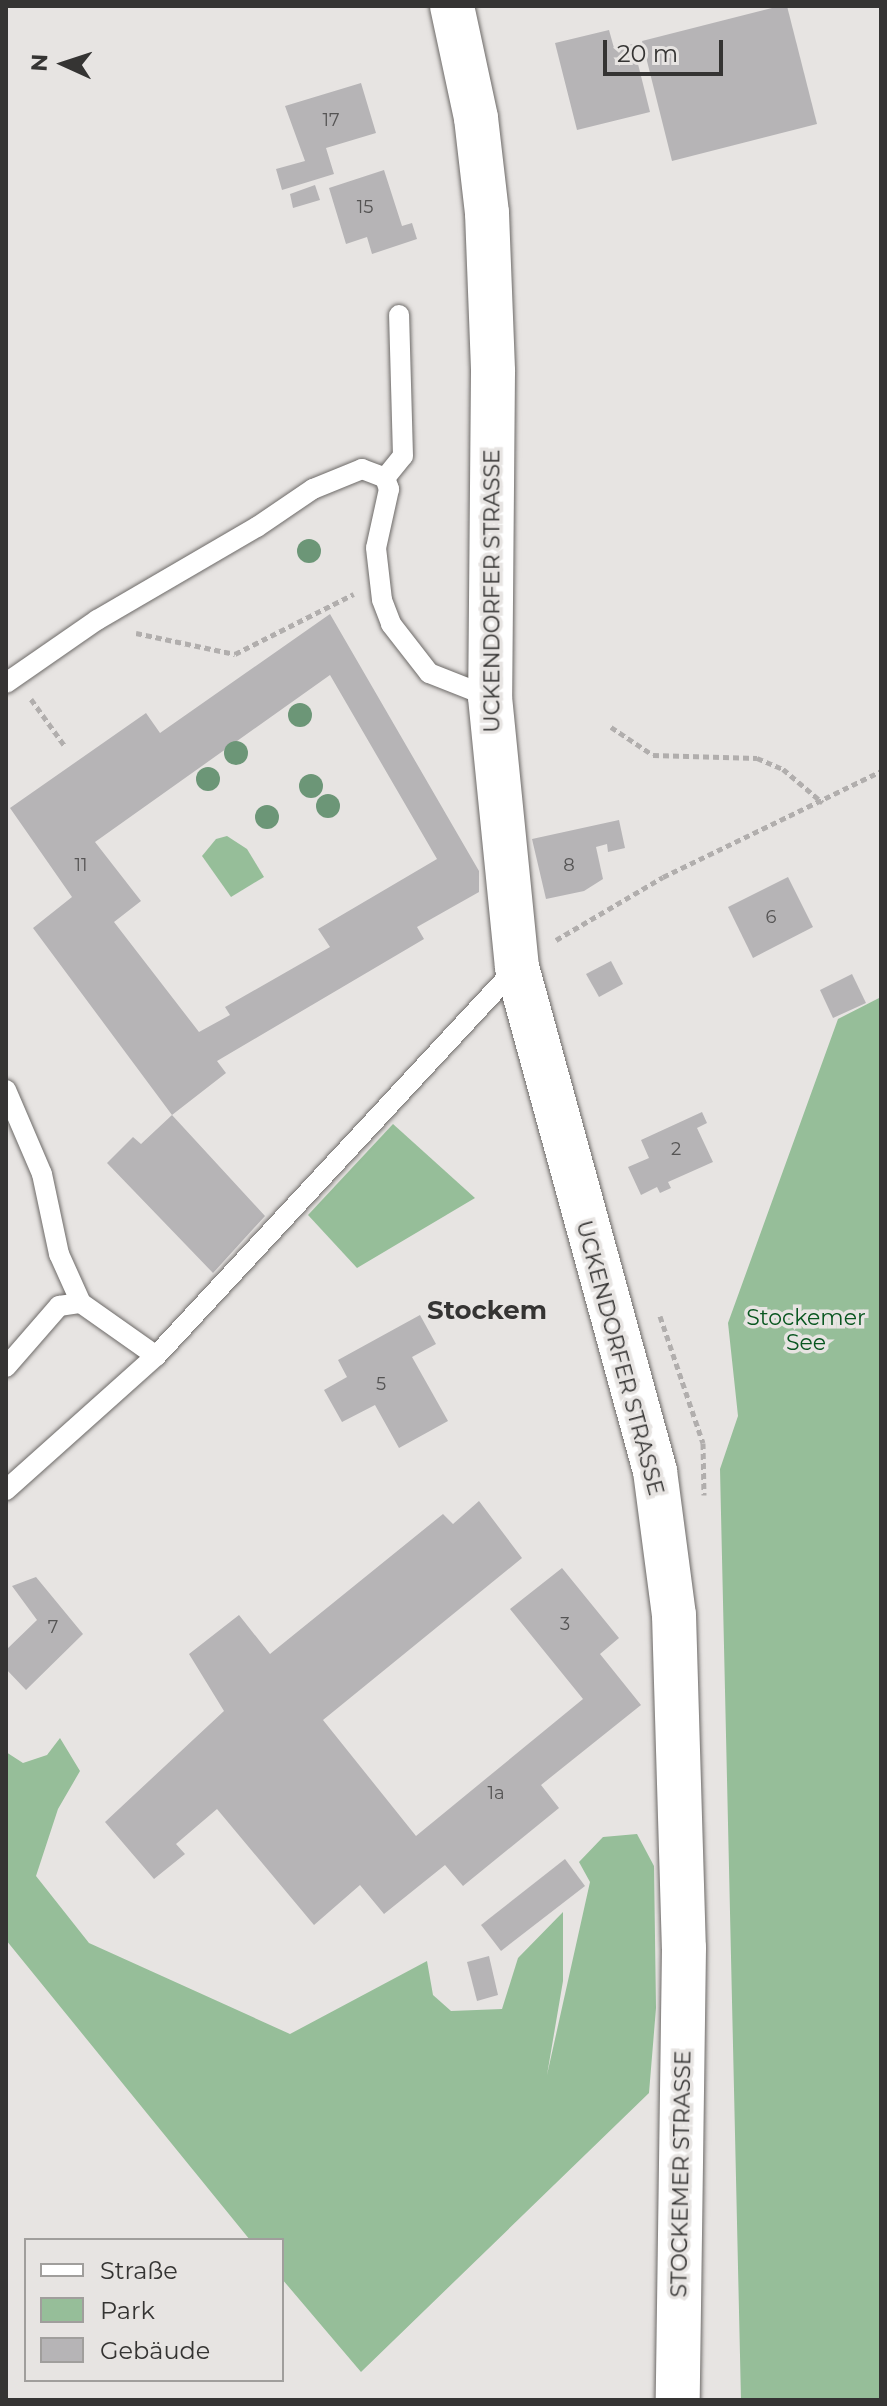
<!DOCTYPE html>
<html>
<head>
<meta charset="utf-8">
<style>
  body { margin:0 }
  #map { position:relative; width:887px; height:2406px; overflow:hidden; background:#e7e4e2; font-family:Montserrat,sans-serif }
  div>[style] { position:absolute }
  [style*='--x'] { left:calc(var(--x)*1px); top:calc(var(--y)*1px); width:calc(var(--w)*1px); rotate:calc(var(--a)*1deg) }
  .green>* { inset:0; background:#96be99 }
  .building>* { inset:0; background:#b6b4b6 }
  .path>* { height:5px; margin-top:-2.5px; transform-origin:0; background:repeating-linear-gradient(90deg,#b1aead 0 6px,transparent 0 10px) }
  .roads { filter:drop-shadow(0 0 2px #6d6a68) drop-shadow(0 0 2px #6d6a68) }
  .service>* { height:20px; margin:-10px; padding:0 10px; transform-origin:10px; border-radius:10px; background:#fff }
  .secondary>* { height:44px; margin:-22px; padding:0 22px; transform-origin:22px; border-radius:22px; background:#fff }
  .trees>* { width:24px; height:24px; margin:-12px; border-radius:50%; background:#6c9677 }
  span { translate:-50% -50%; white-space:nowrap; text-align:center; line-height:1.15; -webkit-text-stroke:7px #e7e4e2; paint-order:stroke }
  .number-label { font-size:18px; color:#555454 }
  .number-label span { -webkit-text-stroke-width:0 }
  .street-label { font-size:22px; color:#353433 }
  .park-label { font-size:22px; color:#08561f }
  .quarter-label { font-size:26px; color:#353433; font-weight:700 }
  .frame { position:absolute; inset:0; border:8px solid #353433; pointer-events:none }
  .legend { position:absolute; left:24px; top:2238px; width:260px; height:144px; box-sizing:border-box; background:#e7e4e2; border:2px solid #a09e9c; margin:0; padding:10px 14px; list-style:none; font-size:24px; color:#353433 }
  .legend li { display:flex; align-items:center; gap:16px; height:40px }
  .legend b { width:40px; border:2px solid #a09e9c }
  .north { position:absolute; left:24px; top:24px; width:80px; height:80px; -webkit-text-stroke:6px #e7e4e2; paint-order:stroke; rotate:273deg; font-size:22px; font-weight:700; line-height:32px; text-align:center; color:#353433 }
  .north::after { content:''; display:block; margin:auto; width:28px; height:36px; background:#353433; clip-path:polygon(50% 0,100% 100%,50% 72%,0 100%) }
  .scale { position:absolute; left:603px; top:40px; width:120px; height:36px; box-sizing:border-box; border:4px solid #353433; border-top:0; padding-left:10px; font-size:24px; line-height:28px; white-space:nowrap; color:#353433; -webkit-text-stroke:6px #e7e4e2; paint-order:stroke }
</style>
</head>
<body>
<div id="map">
  <div class="green">
    <div style="clip-path:polygon(227px 836px,247px 849px,264px 877px,231px 897px,202px 856px,216px 839px)"></div>
    <div style="clip-path:polygon(881px 997px,881px 2400px,741px 2400px,720px 1469px,738px 1416px,728px 1323px,838px 1019px)"></div>
    <div style="clip-path:polygon(393px 1124px,475px 1198px,357px 1268px,308px 1215px)"></div>
    <div style="clip-path:polygon(60px 1738px,80px 1771px,58px 1809px,36px 1876px,89px 1943px,290px 2034px,427px 1961px,433px 1995px,451px 2011px,502px 2009px,518px 1958px,563px 1912px,563px 1981px,547px 2075px,590px 1882px,579px 1862px,603px 1837px,637px 1834px,654px 1866px,656px 2008px,649px 2093px,361px 2372px,282px 2279px,282px 2240px,250px 2240px,6px 1940px,6px 1752px,23px 1763px,47px 1755px)"></div>
  </div>
  <div class="building">
    <div style="clip-path:polygon(780px 6px,787px 6px,817px 124px,672px 161px,642px 41px)"></div>
    <div style="clip-path:polygon(609px 30px,614px 48px,633px 44px,650px 112px,577px 130px,555px 43px)"></div>
    <div style="clip-path:polygon(361px 83px,376px 133px,326px 148px,334px 174px,282px 190px,276px 169px,305px 161px,285px 106px)"></div>
    <div style="clip-path:polygon(384px 170px,402px 226px,412px 223px,417px 239px,372px 254px,367px 237px,346px 244px,329px 188px)"></div>
    <div style="clip-path:polygon(315px 185px,320px 200px,293px 208px,290px 194px)"></div>
    <div style="clip-path:polygon(evenodd,330px 614px,479px 871px,479px 892px,417px 927px,424px 939px,217px 1061px,226px 1073px,172px 1115px,265px 1216px,213px 1273px,107px 1163px,133px 1137px,141px 1144px,172px 1115px,33px 928px,72px 897px,10px 808px,146px 713px,160px 733px,330px 614px,330px 675px,437px 859px,318px 929px,330px 947px,225px 1007px,230px 1015px,199px 1032px,114px 922px,141px 901px,95px 842px,330px 675px)"></div>
    <div style="clip-path:polygon(619px 820px,625px 848px,608px 852px,607px 844px,596px 847px,603px 879px,584px 891px,546px 899px,532px 839px)"></div>
    <div style="clip-path:polygon(788px 877px,813px 927px,753px 958px,728px 907px)"></div>
    <div style="clip-path:polygon(611px 961px,623px 984px,599px 997px,586px 974px)"></div>
    <div style="clip-path:polygon(852px 974px,866px 1003px,833px 1018px,820px 990px)"></div>
    <div style="clip-path:polygon(702px 1112px,707px 1123px,697px 1128px,713px 1162px,668px 1182px,671px 1188px,660px 1193px,657px 1187px,641px 1195px,628px 1167px,649px 1158px,641px 1140px)"></div>
    <div style="clip-path:polygon(420px 1315px,436px 1344px,412px 1357px,448px 1421px,399px 1448px,375px 1405px,342px 1422px,324px 1390px,347px 1377px,338px 1360px)"></div>
    <div style="clip-path:polygon(479px 1501px,522px 1558px,323px 1720px,416px 1836px,583px 1699px,510px 1609px,562px 1568px,619px 1638px,600px 1654px,641px 1705px,541px 1785px,559px 1808px,463px 1886px,445px 1865px,384px 1914px,360px 1885px,314px 1925px,217px 1809px,176px 1844px,185px 1854px,154px 1879px,105px 1822px,224px 1711px,189px 1654px,239px 1615px,270px 1654px,443px 1514px,453px 1524px)"></div>
    <div style="clip-path:polygon(36px 1577px,83px 1634px,26px 1690px,6px 1669px,6px 1650px,37px 1620px,12px 1586px)"></div>
    <div style="clip-path:polygon(565px 1859px,585px 1886px,501px 1951px,481px 1925px)"></div>
    <div style="clip-path:polygon(489px 1956px,498px 1995px,477px 2001px,467px 1962px)"></div>
  </div>
  <div class="path">
    <div style="--x:136;--y:633;--w:101;--a:12"></div>
    <div style="--x:235;--y:654;--w:133;--a:-26.8"></div>
    <div style="--x:31;--y:699;--w:57;--a:54.3"></div>
    <div style="--x:611;--y:727;--w:50;--a:33.7"></div>
    <div style="--x:653;--y:755;--w:104;--a:1.7"></div>
    <div style="--x:757;--y:758;--w:28;--a:23"></div>
    <div style="--x:783;--y:769;--w:52;--a:40.4"></div>
    <div style="--x:556;--y:940;--w:124;--a:-30.5"></div>
    <div style="--x:663;--y:877;--w:242;--a:-25.9"></div>
    <div style="--x:660;--y:1316;--w:134;--a:71.3"></div>
    <div style="--x:703;--y:1443;--w:52;--a:88.9"></div>
  </div>
  <div class="roads">
    <div class="service">
      <div style="--x:385;--y:478;--w:28;--a:-51"></div>
      <div style="--x:403;--y:456;--w:141;--a:-91.6"></div>
      <div style="--x:6;--y:683;--w:111;--a:-34.7"></div>
      <div style="--x:97;--y:620;--w:185;--a:-30.2"></div>
      <div style="--x:257;--y:527;--w:68;--a:-34.2"></div>
      <div style="--x:313;--y:489;--w:53;--a:-22.2"></div>
      <div style="--x:362;--y:469;--w:25;--a:21"></div>
      <div style="--x:385;--y:478;--w:12;--a:70"></div>
      <div style="--x:389;--y:489;--w:60;--a:102.4"></div>
      <div style="--x:376;--y:548;--w:52;--a:83.4"></div>
      <div style="--x:382;--y:600;--w:26;--a:69"></div>
      <div style="--x:391;--y:624;--w:62;--a:52.2"></div>
      <div style="--x:429;--y:673;--w:66;--a:21.5"></div>
      <div style="--x:6;--y:1090;--w:91;--a:66.8"></div>
      <div style="--x:42;--y:1174;--w:82;--a:78"></div>
      <div style="--x:59;--y:1254;--w:54;--a:65.8"></div>
      <div style="--x:6;--y:1367;--w:81;--a:-49"></div>
      <div style="--x:59;--y:1306;--w:22;--a:-8"></div>
      <div style="--x:81;--y:1303;--w:92;--a:35.2"></div>
      <div style="--x:6;--y:1490;--w:201;--a:-41.8"></div>
      <div style="--x:156;--y:1356;--w:531;--a:-47.14"></div>
    </div>
    <div class="secondary">
      <div style="--x:452;--y:6;--w:115;--a:77.9"></div>
      <div style="--x:476;--y:118;--w:96;--a:83.4"></div>
      <div style="--x:487;--y:213;--w:159;--a:87.8"></div>
      <div style="--x:493;--y:372;--w:325;--a:90.5"></div>
      <div style="--x:490;--y:697;--w:271;--a:84.3"></div>
      <div style="--x:517;--y:967;--w:523;--a:74.69"></div>
      <div style="--x:655;--y:1471;--w:145;--a:82.5"></div>
      <div style="--x:674;--y:1615;--w:333;--a:88.3"></div>
      <div style="--x:684;--y:1948;--w:452;--a:90.8"></div>
    </div>
  </div>
  <div class="trees">
    <div style="left:309px;top:551px"></div>
    <div style="left:300px;top:715px"></div>
    <div style="left:236px;top:753px"></div>
    <div style="left:208px;top:779px"></div>
    <div style="left:311px;top:786px"></div>
    <div style="left:328px;top:806px"></div>
    <div style="left:267px;top:817px"></div>
  </div>
  <div class="number-label">
    <span style="left:331px;top:120px">17</span>
    <span style="left:365px;top:207px">15</span>
    <span style="left:81px;top:865px">11</span>
    <span style="left:569px;top:865px">8</span>
    <span style="left:771px;top:917px">6</span>
    <span style="left:676px;top:1149px">2</span>
    <span style="left:381px;top:1384px">5</span>
    <span style="left:565px;top:1624px">3</span>
    <span style="left:53px;top:1627px">7</span>
    <span style="left:496px;top:1793px">1a</span>
  </div>
  <div class="street-label">
    <span style="left:492px;top:591px;rotate:-90deg">UCKENDORFER STRASSE</span>
    <span style="left:620px;top:1358px;rotate:75deg">UCKENDORFER STRASSE</span>
    <span style="left:681px;top:2174px;rotate:-89deg">STOCKEMER STRASSE</span>
  </div>
  <div class="park-label">
    <span style="left:806px;top:1330px">Stockemer<br>See</span>
  </div>
  <div class="quarter-label">
    <span style="left:487px;top:1311px">Stockem</span>
  </div>
  <div class="frame"></div>
  <ul class="legend">
  <li><b style="height:10px;background:#fff"></b>Straße</li>
  <li><b style="height:22px;background:#96be99"></b>Park</li>
  <li><b style="height:22px;background:#b6b4b6"></b>Gebäude</li>
  </ul>
  <div class="north">N</div>
  <div class="scale">20 m</div>
</div>
</body>
</html>
